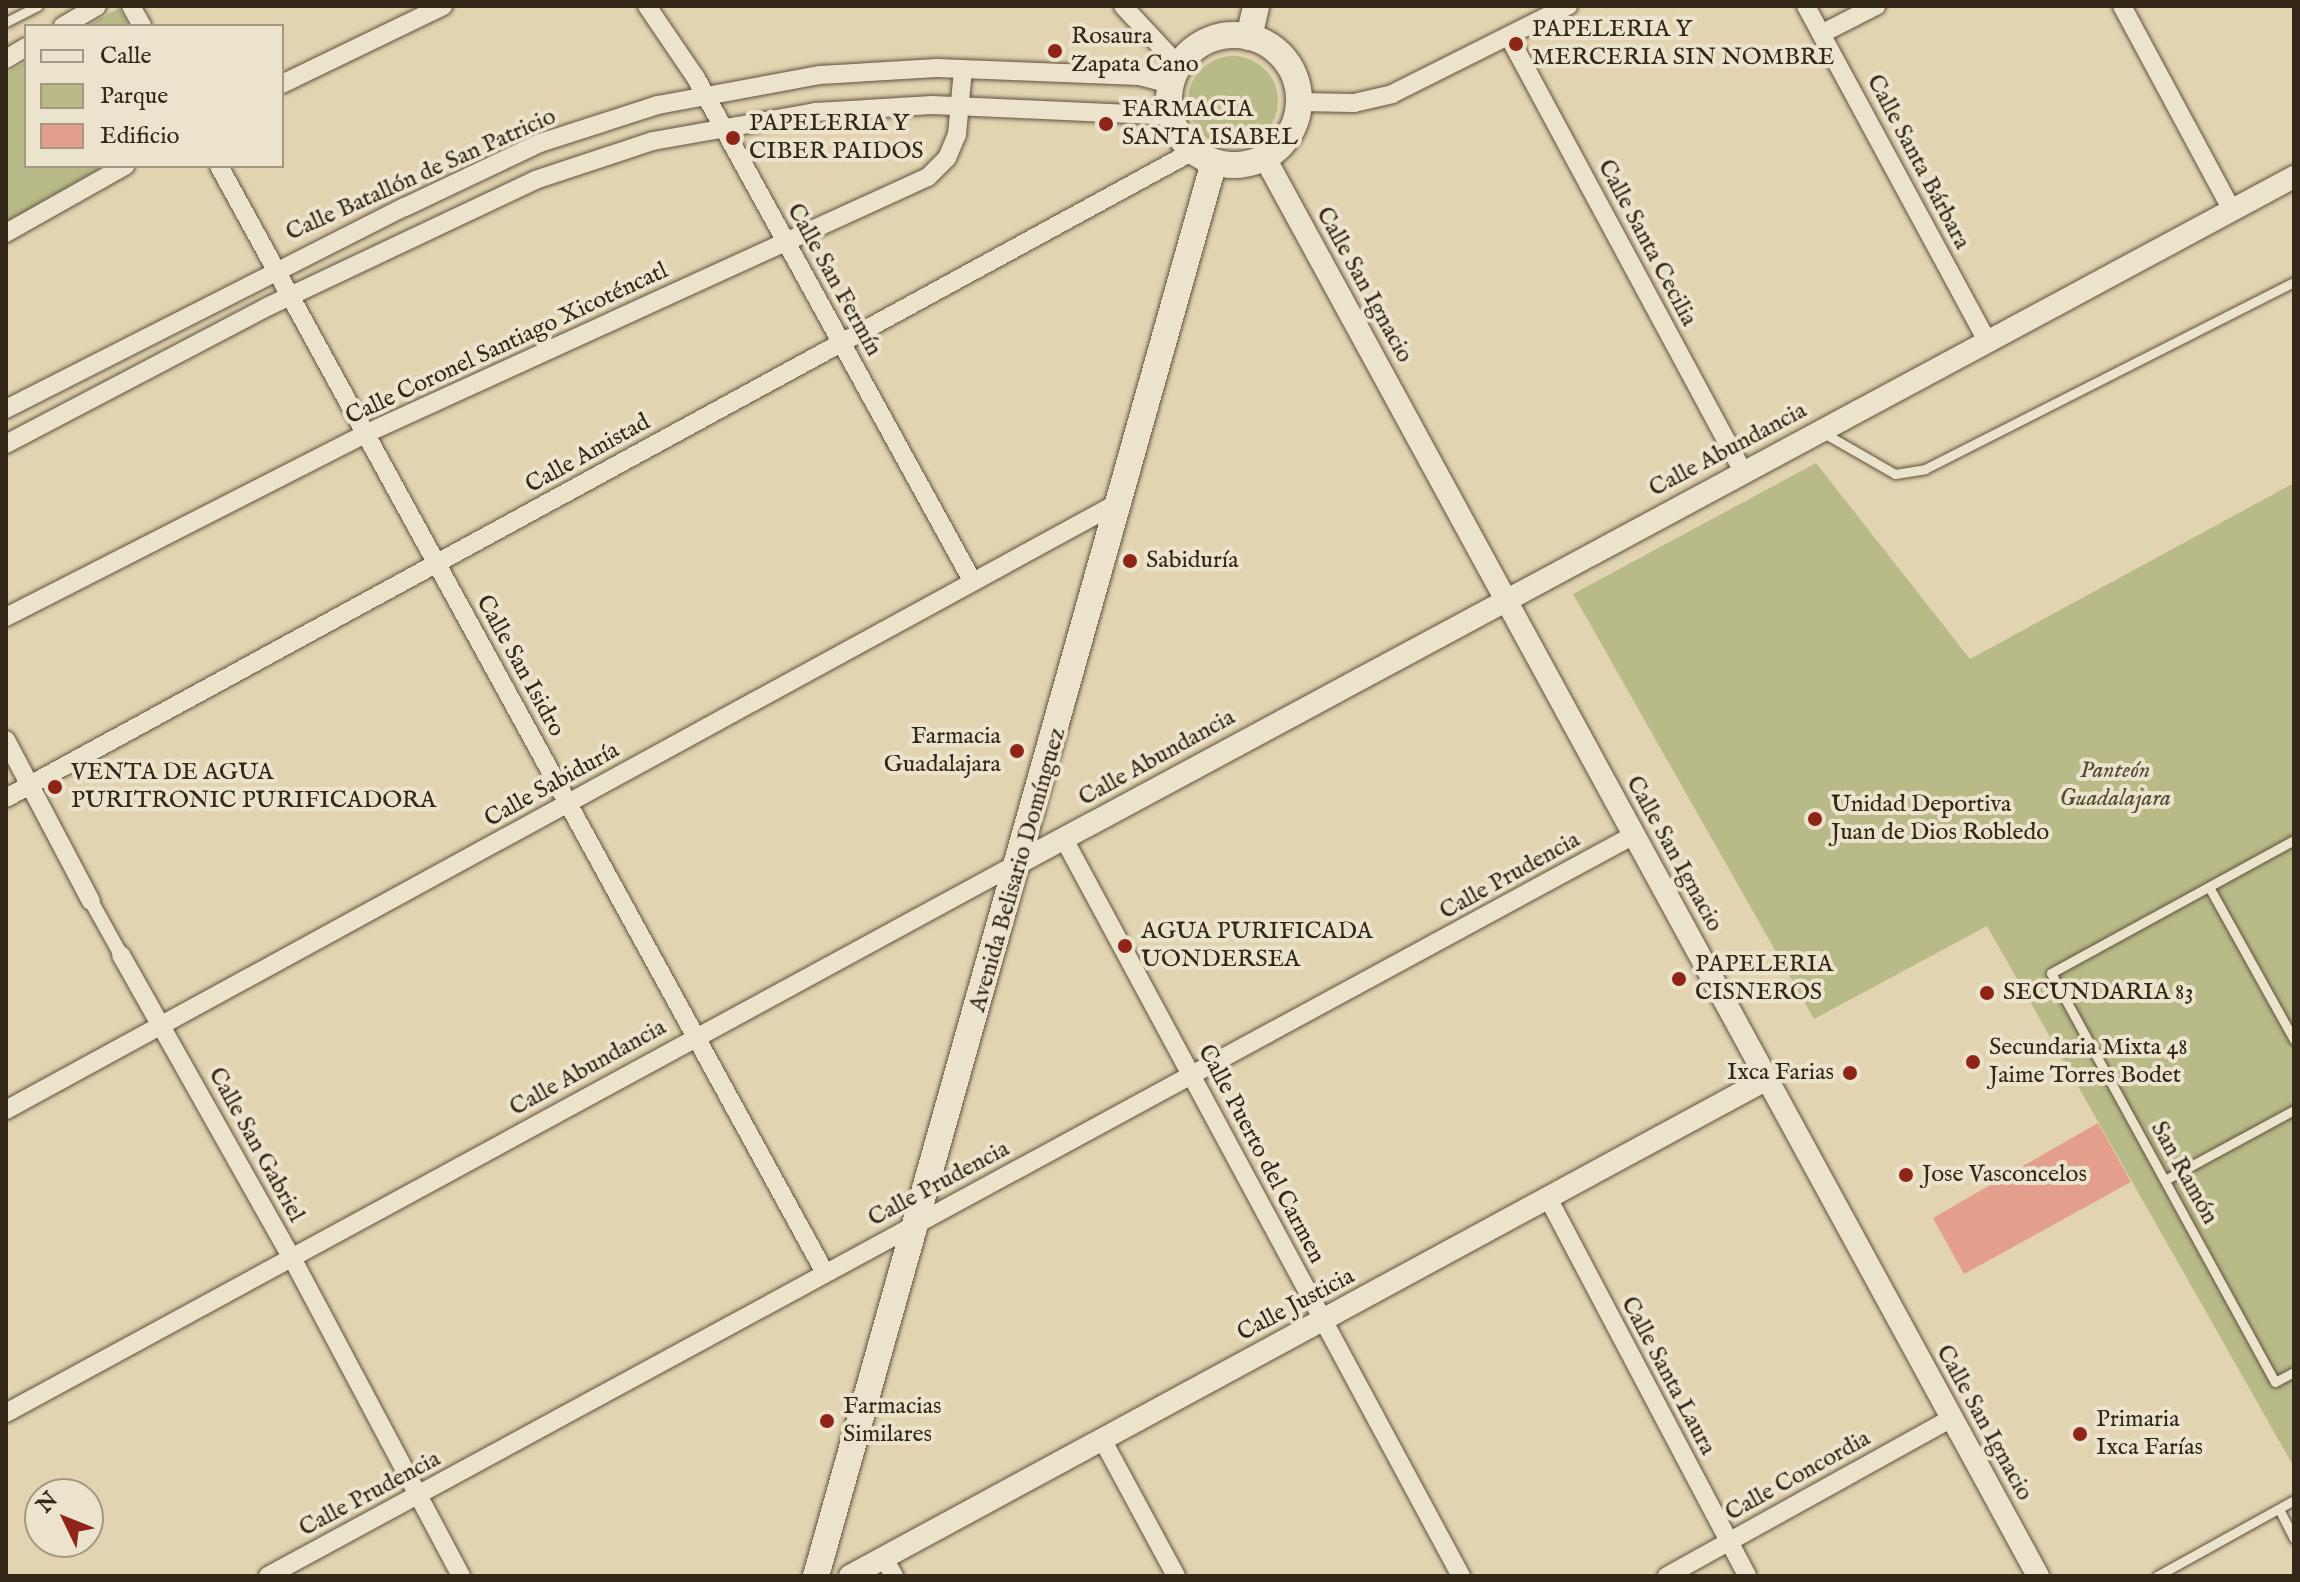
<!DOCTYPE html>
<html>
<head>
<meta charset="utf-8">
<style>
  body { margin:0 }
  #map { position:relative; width:2300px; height:1582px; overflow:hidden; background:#e2d4b1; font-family:"IM FELL English",serif }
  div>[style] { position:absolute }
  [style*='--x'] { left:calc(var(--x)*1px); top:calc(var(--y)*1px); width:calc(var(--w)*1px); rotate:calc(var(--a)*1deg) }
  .green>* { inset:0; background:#b8bb88 }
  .round { border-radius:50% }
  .building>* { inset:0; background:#e39f8b }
  .roads { filter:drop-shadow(0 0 2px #5f523e) drop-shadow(0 0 2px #5f523e) }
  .service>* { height:9px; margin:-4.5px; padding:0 4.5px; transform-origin:4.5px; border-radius:4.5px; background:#ece3cc }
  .pedestrian>* { height:14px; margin:-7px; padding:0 7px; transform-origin:7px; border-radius:7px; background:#ece3cc }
  .minor>* { height:18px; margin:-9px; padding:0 9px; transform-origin:9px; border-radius:9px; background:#ece3cc }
  .tertiary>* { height:22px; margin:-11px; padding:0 11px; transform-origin:11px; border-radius:11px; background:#ece3cc }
  .secondary>* { height:26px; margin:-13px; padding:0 13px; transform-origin:13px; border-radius:13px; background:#ece3cc }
  .secondary>.ring { margin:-13px; padding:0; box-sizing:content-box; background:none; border:26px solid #ece3cc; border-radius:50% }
  .dots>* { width:22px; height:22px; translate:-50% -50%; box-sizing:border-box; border:4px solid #ece3cc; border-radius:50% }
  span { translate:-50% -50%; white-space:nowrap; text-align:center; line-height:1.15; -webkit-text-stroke:8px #ece3cc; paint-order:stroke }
  .poi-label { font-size:24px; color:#332717 }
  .left { translate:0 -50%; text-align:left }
  .right { translate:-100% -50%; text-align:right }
  .street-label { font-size:24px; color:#332717 }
  .park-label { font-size:24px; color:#544c33; font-style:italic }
  .frame { position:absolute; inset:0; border:8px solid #332717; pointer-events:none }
  .legend { position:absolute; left:24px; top:24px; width:260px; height:144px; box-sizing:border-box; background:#ece3cc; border:2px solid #a29884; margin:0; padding:10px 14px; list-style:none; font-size:24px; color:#332717 }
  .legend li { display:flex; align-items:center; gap:16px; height:40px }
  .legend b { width:40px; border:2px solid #a29884 }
  .north { position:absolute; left:24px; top:1478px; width:80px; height:80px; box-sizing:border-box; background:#ece3cc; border:2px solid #a29884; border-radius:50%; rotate:313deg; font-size:22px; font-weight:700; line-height:32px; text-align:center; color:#332717 }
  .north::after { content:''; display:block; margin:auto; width:28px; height:36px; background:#8f2418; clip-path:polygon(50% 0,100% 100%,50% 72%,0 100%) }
</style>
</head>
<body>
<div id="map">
  <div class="green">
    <div style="clip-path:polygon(119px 8px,129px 26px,87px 26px)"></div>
    <div class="round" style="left:1188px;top:56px;width:90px;height:90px"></div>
    <div style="clip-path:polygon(26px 62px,26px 166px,104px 166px,6px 222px,6px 73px)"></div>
    <div style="clip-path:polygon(1816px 463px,1970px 659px,2294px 483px,2294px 1467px,1987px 926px,1814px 1019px,1573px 594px)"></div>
  </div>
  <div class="building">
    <div style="clip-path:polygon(2098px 1123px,2131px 1182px,1964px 1274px,1933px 1218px)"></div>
  </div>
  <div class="roads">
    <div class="service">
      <div style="--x:6;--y:22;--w:36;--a:-27"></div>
      <div style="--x:1822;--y:432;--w:84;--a:29.9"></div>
      <div style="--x:1895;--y:474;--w:30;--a:-9"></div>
      <div style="--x:1925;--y:469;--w:414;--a:-26.9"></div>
      <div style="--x:2294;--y:840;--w:277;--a:151.3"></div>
      <div style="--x:2051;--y:973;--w:466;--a:61.3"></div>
      <div style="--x:2275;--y:1382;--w:21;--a:-28"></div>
      <div style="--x:2209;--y:887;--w:175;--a:60.9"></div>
      <div style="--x:2165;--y:1180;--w:147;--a:-28.5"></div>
      <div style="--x:2279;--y:1509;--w:33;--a:63"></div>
      <div style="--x:2157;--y:1576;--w:157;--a:-29"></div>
    </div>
    <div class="pedestrian">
      <div style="--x:91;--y:901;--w:62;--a:60.9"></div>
    </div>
    <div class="minor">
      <div style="--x:131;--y:6;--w:23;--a:61"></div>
      <div style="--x:647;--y:6;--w:87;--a:55.8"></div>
      <div style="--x:696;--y:78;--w:575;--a:61.21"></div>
      <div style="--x:1123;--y:6;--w:82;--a:47"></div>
      <div style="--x:1806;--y:6;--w:381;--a:61.6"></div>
      <div style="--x:2122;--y:6;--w:232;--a:61.7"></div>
      <div style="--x:63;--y:26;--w:39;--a:-30"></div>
      <div style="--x:1821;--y:34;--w:62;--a:-27"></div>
      <div style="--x:1509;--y:37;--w:493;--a:61.7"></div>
      <div style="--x:6;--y:59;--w:23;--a:-31"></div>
      <div style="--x:282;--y:84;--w:179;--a:-25.8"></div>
      <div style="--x:1300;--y:102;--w:54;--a:1.1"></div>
      <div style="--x:1354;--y:103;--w:39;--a:-13"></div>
      <div style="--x:1392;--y:94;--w:197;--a:-26.6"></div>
      <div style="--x:219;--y:166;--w:1262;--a:61.3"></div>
      <div style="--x:6;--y:233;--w:137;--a:-29.4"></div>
      <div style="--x:6;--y:409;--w:447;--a:-26.9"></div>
      <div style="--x:405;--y:207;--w:149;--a:-25.4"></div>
      <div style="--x:540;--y:143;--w:124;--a:-17.9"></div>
      <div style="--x:658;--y:105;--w:165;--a:-10.5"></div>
      <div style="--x:820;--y:75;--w:117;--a:-3.4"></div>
      <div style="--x:937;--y:68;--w:202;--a:2.3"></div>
      <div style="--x:1139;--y:76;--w:34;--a:14"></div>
      <div style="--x:6;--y:444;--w:297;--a:-27.7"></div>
      <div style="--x:269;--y:306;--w:294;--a:-25.3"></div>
      <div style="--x:535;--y:180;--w:124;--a:-18.3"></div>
      <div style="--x:653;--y:141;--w:165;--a:-10.1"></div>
      <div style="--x:815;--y:112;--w:117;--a:-3.4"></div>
      <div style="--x:932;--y:105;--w:239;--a:2.6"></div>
      <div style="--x:6;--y:617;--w:403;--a:-27"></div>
      <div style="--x:365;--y:434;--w:619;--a:-24.54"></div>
      <div style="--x:928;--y:177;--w:27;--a:-45"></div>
      <div style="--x:947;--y:158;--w:25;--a:-67"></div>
      <div style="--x:957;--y:135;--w:66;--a:-84.8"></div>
      <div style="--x:6;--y:740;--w:182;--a:62.2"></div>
      <div style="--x:6;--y:798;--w:1352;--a:-28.59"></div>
      <div style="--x:1064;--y:839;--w:837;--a:61.69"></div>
      <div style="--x:121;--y:955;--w:348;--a:60.6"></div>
      <div style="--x:292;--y:1258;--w:360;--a:62"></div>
      <div style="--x:6;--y:1110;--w:1270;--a:-28.64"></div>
      <div style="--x:1548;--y:1198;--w:427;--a:62.2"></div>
      <div style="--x:6;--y:1413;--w:1154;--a:-28.52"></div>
      <div style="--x:1102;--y:1439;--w:156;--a:61.6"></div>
      <div style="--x:884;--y:1558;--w:21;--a:61"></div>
      <div style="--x:268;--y:1576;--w:1554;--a:-28.48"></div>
      <div style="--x:1667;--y:1576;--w:326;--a:-29"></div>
    </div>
    <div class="tertiary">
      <div style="--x:1265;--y:158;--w:1615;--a:61.4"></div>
      <div style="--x:1020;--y:862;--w:1446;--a:-28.27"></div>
      <div style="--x:850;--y:1576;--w:1043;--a:-28.46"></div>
    </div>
    <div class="secondary">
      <div class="ring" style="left:1169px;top:35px;width:104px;height:104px"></div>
      <div style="--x:1249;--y:37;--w:32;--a:-77"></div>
      <div style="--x:816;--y:1576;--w:1469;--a:-74.28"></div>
    </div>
  </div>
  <div class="dots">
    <div style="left:1516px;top:44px;background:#8f2418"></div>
    <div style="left:1055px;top:51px;background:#8f2418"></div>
    <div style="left:1106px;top:124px;background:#8f2418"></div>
    <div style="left:733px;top:138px;background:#8f2418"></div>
    <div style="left:1130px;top:561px;background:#8f2418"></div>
    <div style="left:1017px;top:751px;background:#8f2418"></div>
    <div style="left:55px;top:787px;background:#8f2418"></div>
    <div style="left:1815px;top:819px;background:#8f2418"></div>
    <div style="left:1125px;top:946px;background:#8f2418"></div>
    <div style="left:1679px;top:979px;background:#8f2418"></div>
    <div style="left:1987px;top:993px;background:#8f2418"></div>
    <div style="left:1973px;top:1062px;background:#8f2418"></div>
    <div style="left:1850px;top:1073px;background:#8f2418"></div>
    <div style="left:1906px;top:1175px;background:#8f2418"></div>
    <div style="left:827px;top:1421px;background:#8f2418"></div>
    <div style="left:2080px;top:1434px;background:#8f2418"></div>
  </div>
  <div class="poi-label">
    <span class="left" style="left:1532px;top:44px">PAPELERIA Y<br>MERCERIA SIN NOMBRE</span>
    <span class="left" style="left:1071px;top:51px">Rosaura<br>Zapata Cano</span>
    <span class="left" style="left:1122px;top:124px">FARMACIA<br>SANTA ISABEL</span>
    <span class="left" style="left:749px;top:138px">PAPELERIA Y<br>CIBER PAIDOS</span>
    <span class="left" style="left:1146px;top:561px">Sabiduría</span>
    <span class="right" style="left:1001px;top:751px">Farmacia<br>Guadalajara</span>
    <span class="left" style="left:71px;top:787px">VENTA DE AGUA<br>PURITRONIC PURIFICADORA</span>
    <span class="left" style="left:1831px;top:819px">Unidad Deportiva<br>Juan de Dios Robledo</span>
    <span class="left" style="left:1141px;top:946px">AGUA PURIFICADA<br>UONDERSEA</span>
    <span class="left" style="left:1695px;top:979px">PAPELERIA<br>CISNEROS</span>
    <span class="left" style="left:2003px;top:993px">SECUNDARIA 83</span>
    <span class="left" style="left:1989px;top:1062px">Secundaria Mixta 48<br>Jaime Torres Bodet</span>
    <span class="right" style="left:1834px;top:1073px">Ixca Farias</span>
    <span class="left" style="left:1922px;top:1175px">Jose Vasconcelos</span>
    <span class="left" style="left:843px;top:1421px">Farmacias<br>Similares</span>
    <span class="left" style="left:2096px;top:1434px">Primaria<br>Ixca Farías</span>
  </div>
  <div class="street-label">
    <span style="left:1918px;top:162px;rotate:62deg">Calle Santa Bárbara</span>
    <span style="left:421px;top:175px;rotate:-24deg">Calle Batallón de San Patricio</span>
    <span style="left:1647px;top:243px;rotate:62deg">Calle Santa Cecilia</span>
    <span style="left:834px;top:280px;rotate:61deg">Calle San Fermín</span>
    <span style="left:1364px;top:285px;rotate:61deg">Calle San Ignacio</span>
    <span style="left:507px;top:344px;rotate:-25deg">Calle Coronel Santiago Xicoténcatl</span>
    <span style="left:1728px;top:450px;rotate:-28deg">Calle Abundancia</span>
    <span style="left:588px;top:454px;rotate:-29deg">Calle Amistad</span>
    <span style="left:520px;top:666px;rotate:61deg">Calle San Isidro</span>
    <span style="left:1157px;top:758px;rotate:-29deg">Calle Abundancia</span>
    <span style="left:552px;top:785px;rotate:-29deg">Calle Sabiduría</span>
    <span style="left:1674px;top:854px;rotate:61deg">Calle San Ignacio</span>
    <span style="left:1018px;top:870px;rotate:-74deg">Avenida Belisario Domínguez</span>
    <span style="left:1510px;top:876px;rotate:-29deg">Calle Prudencia</span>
    <span style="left:588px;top:1068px;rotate:-29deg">Calle Abundancia</span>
    <span style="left:256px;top:1145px;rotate:61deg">Calle San Gabriel</span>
    <span style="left:1261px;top:1154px;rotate:62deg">Calle Puerto del Carmen</span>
    <span style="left:2184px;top:1173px;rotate:61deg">San Ramón</span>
    <span style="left:939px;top:1184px;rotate:-28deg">Calle Prudencia</span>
    <span style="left:1296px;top:1305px;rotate:-28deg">Calle Justicia</span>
    <span style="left:1668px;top:1376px;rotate:62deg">Calle Santa Laura</span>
    <span style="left:1984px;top:1423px;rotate:61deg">Calle San Ignacio</span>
    <span style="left:1798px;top:1476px;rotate:-29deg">Calle Concordia</span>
    <span style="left:370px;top:1494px;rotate:-28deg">Calle Prudencia</span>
  </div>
  <div class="park-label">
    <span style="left:2115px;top:785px">Panteón<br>Guadalajara</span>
  </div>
  <div class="frame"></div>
  <ul class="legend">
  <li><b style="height:10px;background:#ece3cc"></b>Calle</li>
  <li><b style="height:22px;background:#b8bb88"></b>Parque</li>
  <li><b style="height:22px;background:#e39f8b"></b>Edificio</li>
  </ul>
  <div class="north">N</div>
</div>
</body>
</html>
